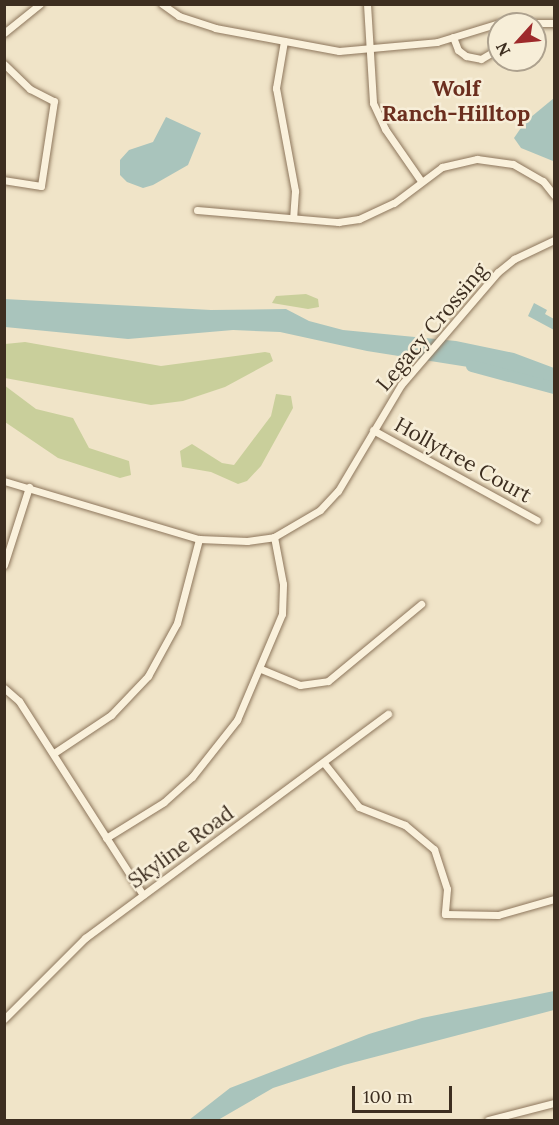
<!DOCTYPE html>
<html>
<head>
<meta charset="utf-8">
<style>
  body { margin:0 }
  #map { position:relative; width:559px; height:1125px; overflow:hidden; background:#f0e4c8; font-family:Lora,serif }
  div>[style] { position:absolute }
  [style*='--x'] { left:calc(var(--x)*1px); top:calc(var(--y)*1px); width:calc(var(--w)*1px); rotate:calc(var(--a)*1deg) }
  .green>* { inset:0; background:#c9cf9b }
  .water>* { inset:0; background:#a9c4bc }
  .river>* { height:12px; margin:-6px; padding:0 6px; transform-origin:6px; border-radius:6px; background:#a9c4bc }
  .roads { filter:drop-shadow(0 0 2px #8d765c) drop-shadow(0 0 2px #8d765c) }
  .street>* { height:7px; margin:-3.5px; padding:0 3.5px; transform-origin:3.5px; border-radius:3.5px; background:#faf1dc }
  span { translate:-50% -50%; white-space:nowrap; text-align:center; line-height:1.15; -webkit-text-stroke:5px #f7eed8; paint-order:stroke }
  .street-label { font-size:21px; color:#3d2e20 }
  .neighbourhood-label { font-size:22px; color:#6b2e1e; font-weight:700 }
  .frame { position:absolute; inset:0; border:6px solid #3d2e20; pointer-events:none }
  .north { position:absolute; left:487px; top:12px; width:60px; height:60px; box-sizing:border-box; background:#f7eed8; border:2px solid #ada18e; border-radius:50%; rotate:243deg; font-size:16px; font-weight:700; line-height:24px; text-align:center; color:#3d2e20 }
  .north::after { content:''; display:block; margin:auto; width:21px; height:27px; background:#9e2a2b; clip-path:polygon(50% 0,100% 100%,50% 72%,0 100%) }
  .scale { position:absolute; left:352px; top:1086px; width:100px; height:27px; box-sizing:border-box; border:3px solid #3d2e20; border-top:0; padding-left:8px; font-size:18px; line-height:21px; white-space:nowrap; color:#3d2e20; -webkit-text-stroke:4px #f7eed8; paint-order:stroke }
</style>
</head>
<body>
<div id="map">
  <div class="green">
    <div style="clip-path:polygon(306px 294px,318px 299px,319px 307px,308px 309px,272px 303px,276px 296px)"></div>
    <div style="clip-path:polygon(25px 342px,161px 366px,265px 352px,270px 353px,273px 361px,225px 387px,183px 401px,151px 405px,5px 378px,5px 344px)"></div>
    <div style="clip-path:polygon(4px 385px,36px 409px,73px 418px,89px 448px,129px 461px,131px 475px,120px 478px,58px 458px,5px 422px)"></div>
    <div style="clip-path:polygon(276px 394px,291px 396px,293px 408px,261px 466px,247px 481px,238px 484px,211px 472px,182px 467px,180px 451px,192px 444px,222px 463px,234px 465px,271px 416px)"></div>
  </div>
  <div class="water">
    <div style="clip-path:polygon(554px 98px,554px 161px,553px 161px,521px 148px,514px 138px,525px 122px)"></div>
    <div style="clip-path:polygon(166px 117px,201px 133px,188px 165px,153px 185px,143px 188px,127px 182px,120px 175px,120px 160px,129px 150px,153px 142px)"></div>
    <div style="clip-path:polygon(4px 299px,211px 310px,286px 309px,309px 321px,343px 330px,456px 341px,514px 353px,554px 368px,554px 389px,500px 372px,367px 351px,280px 332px,233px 330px,128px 339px,5px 327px)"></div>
    <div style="clip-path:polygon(534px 303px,547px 310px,545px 314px,554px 319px,554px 330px,528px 316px)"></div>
    <div style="clip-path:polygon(554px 991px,554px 1010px,344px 1065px,273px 1088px,218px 1120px,189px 1120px,230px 1088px,369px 1034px,422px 1018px)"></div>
  </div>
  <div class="river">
    <div style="--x:472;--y:366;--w:85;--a:15"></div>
  </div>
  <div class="roads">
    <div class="street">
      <div style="--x:162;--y:4;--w:21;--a:35"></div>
      <div style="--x:179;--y:16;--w:38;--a:18"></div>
      <div style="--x:215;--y:28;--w:126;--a:10.5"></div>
      <div style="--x:339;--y:51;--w:98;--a:-5.2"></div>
      <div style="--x:437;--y:42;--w:65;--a:-17"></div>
      <div style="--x:499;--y:23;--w:55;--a:0"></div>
      <div style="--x:367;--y:4;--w:99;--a:86.5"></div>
      <div style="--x:373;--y:103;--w:29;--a:65"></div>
      <div style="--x:385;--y:129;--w:63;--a:55.3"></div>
      <div style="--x:4;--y:33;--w:46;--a:-38.9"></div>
      <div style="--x:453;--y:37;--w:14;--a:69"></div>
      <div style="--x:458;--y:50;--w:10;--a:37"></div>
      <div style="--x:466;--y:56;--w:15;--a:11"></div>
      <div style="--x:481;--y:59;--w:21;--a:-31"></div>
      <div style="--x:284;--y:41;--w:48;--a:99.7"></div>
      <div style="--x:276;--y:88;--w:105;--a:79.5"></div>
      <div style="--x:295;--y:191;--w:27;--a:94"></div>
      <div style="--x:4;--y:64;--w:36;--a:44"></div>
      <div style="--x:30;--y:89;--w:27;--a:27"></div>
      <div style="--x:54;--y:101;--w:86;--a:98.7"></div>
      <div style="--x:41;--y:186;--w:37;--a:-171"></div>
      <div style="--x:197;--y:210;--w:142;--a:4.9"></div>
      <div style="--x:338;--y:222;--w:21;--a:-8"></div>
      <div style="--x:359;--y:219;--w:38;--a:-25"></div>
      <div style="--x:394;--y:203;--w:60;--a:-36.9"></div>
      <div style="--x:442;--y:167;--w:36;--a:-13"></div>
      <div style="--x:477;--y:159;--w:36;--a:8"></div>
      <div style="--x:513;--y:164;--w:34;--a:30"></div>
      <div style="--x:543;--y:181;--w:18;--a:52"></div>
      <div style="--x:373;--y:430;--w:187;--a:28.8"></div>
      <div style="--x:4;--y:481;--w:203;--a:16.6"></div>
      <div style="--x:199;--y:539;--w:48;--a:2.4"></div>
      <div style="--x:247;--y:541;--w:27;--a:-8"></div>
      <div style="--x:274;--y:537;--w:53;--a:-30.4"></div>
      <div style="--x:320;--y:510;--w:26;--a:-47"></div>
      <div style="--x:338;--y:491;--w:123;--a:-59.3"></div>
      <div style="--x:401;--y:385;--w:149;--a:-49.4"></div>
      <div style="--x:498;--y:272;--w:21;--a:-39"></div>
      <div style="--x:514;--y:259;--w:44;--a:-25.4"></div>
      <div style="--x:4;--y:565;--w:82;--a:-72.2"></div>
      <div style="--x:261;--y:669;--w:42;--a:22.3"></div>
      <div style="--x:300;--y:685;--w:28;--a:-8"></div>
      <div style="--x:328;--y:681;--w:121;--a:-39.6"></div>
      <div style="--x:4;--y:688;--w:20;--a:41"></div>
      <div style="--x:19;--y:701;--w:230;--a:57.4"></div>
      <div style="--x:54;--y:753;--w:69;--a:-33.7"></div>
      <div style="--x:111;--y:715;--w:54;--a:-46.5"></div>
      <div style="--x:148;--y:676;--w:60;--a:-61.3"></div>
      <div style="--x:177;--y:623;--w:87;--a:-75.3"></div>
      <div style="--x:324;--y:763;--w:56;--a:51.5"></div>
      <div style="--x:359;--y:807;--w:49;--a:21.4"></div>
      <div style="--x:405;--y:825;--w:38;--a:40"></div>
      <div style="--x:434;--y:849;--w:42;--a:72"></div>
      <div style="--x:447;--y:889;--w:25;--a:95"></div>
      <div style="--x:445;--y:914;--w:53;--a:1.1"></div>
      <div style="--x:498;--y:915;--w:58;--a:-15.9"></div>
      <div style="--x:106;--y:838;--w:68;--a:-31.8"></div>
      <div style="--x:164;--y:802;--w:38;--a:-42"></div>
      <div style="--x:192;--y:777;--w:73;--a:-51.7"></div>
      <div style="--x:237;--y:720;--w:115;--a:-67"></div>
      <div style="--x:282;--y:614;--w:30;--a:-88"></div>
      <div style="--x:283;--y:584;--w:48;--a:-100.8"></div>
      <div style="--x:4;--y:1019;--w:115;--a:-45"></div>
      <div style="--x:85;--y:938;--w:377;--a:-36.5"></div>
      <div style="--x:488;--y:1120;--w:68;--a:-14.4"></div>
    </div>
  </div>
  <div class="street-label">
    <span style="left:432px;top:327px;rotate:-50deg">Legacy Crossing</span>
    <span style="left:463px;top:460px;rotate:29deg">Hollytree Court</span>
    <span style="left:181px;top:847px;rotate:-36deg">Skyline Road</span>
  </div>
  <div class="neighbourhood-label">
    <span style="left:456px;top:101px">Wolf<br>Ranch-Hilltop</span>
  </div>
  <div class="frame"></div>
  <div class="north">N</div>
  <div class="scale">100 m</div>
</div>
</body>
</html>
